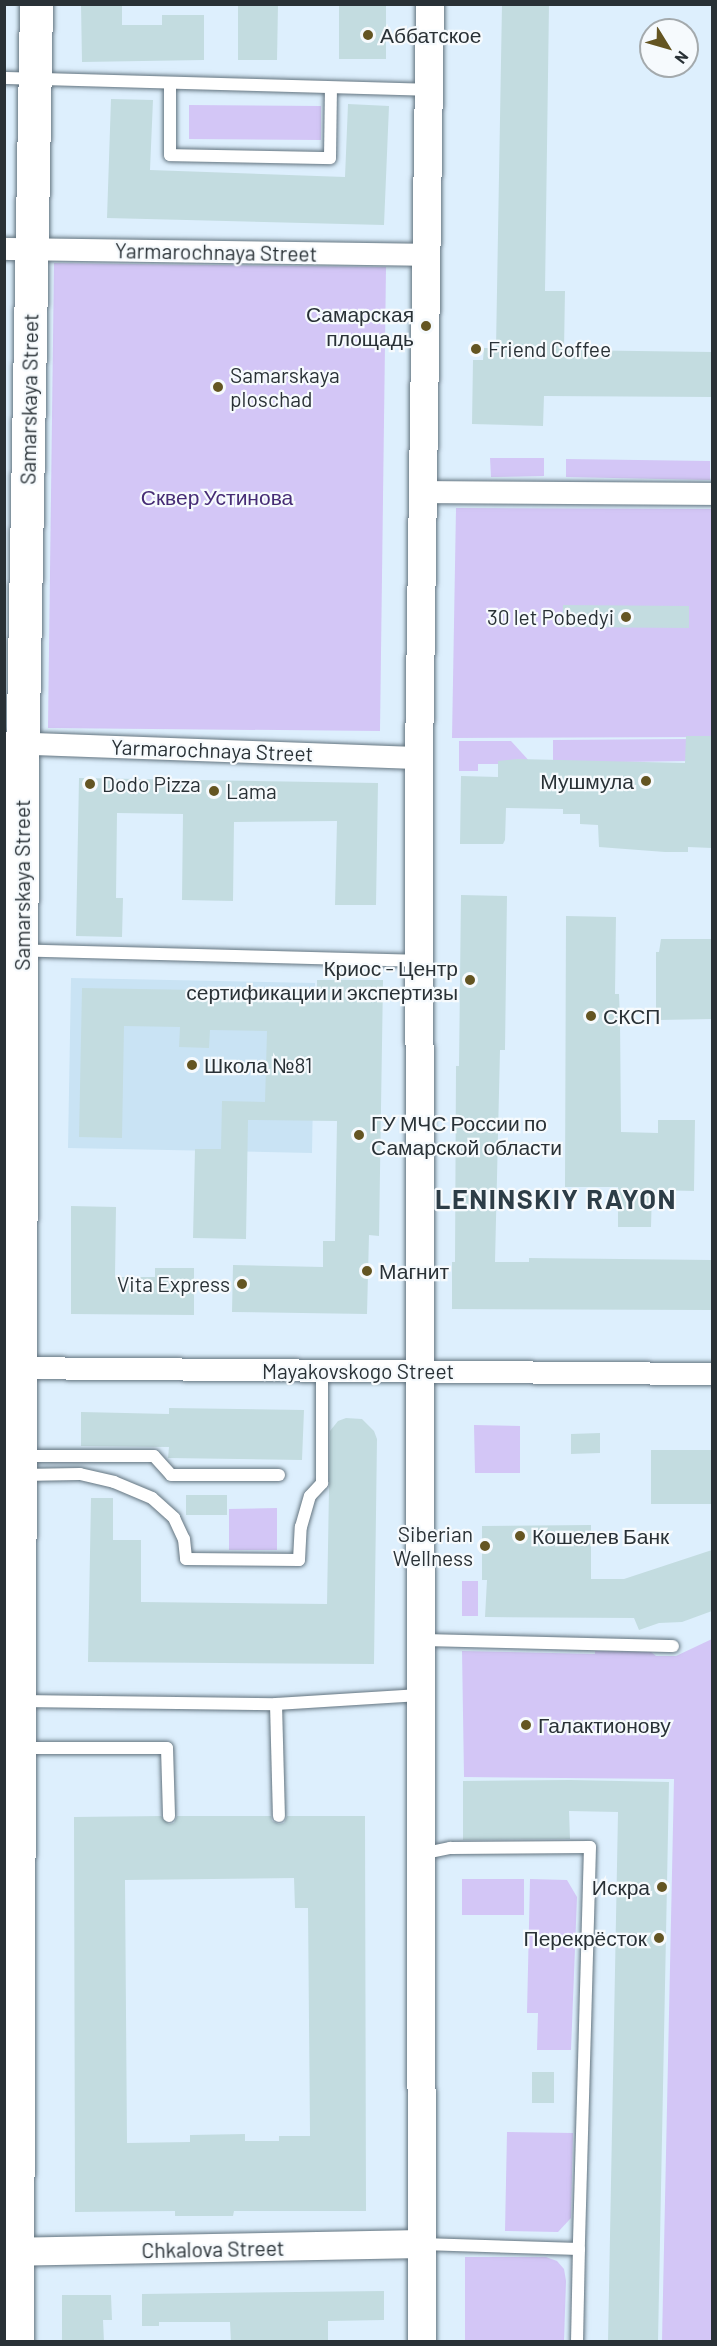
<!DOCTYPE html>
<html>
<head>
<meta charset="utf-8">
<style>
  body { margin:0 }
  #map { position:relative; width:717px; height:2346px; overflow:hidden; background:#ddeffd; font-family:Barlow,sans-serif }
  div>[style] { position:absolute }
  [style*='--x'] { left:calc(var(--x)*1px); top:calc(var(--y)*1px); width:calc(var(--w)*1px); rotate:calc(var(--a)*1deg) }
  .built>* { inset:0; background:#c9e3f4 }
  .green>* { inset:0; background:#d3c6f6 }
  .building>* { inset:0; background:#c3dce0 }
  .roads { filter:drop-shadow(0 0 2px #63747f) drop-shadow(0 0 2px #63747f) }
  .service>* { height:12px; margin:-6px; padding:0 6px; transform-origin:6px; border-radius:6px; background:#fff }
  .minor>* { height:22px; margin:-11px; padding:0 11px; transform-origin:11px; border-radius:11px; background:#fff }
  .tertiary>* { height:28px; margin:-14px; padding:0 14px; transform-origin:14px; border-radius:14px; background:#fff }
  .primary>* { height:33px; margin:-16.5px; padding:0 16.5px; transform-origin:16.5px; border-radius:16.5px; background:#fff }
  .dots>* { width:16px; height:16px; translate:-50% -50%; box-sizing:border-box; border:3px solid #f6fafd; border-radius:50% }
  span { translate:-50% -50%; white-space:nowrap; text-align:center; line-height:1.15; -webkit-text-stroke:4.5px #f6fafd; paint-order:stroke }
  .poi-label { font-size:21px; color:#293136 }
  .left { translate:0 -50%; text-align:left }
  .right { translate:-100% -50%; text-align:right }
  .street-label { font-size:21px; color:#293136 }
  .park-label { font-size:21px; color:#462c75 }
  .district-label { font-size:27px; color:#2d3d47; font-weight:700; letter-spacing:1.5px }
  .frame { position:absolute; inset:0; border:6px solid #293136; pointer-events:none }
  .north { position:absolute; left:639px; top:18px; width:60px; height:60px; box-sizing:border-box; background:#f6fafd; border:2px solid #a4aaad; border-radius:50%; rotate:127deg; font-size:16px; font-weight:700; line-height:24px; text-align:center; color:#293136 }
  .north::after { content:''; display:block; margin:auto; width:21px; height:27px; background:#645522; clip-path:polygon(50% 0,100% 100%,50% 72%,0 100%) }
</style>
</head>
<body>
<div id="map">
  <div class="built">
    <div style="clip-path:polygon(71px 978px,315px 983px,312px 1153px,68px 1148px)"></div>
  </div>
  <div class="green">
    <div style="clip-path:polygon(189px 105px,321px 106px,321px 140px,189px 139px)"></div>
    <div style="clip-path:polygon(54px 263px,386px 267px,380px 731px,48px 728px)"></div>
    <div style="clip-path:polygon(490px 458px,544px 458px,544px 476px,491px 477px)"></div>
    <div style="clip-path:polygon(566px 459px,710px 461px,710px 480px,566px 477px)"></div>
    <div style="clip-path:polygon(456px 508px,712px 509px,712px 737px,452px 738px)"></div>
    <div style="clip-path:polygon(688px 739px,688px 761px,553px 763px,553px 740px)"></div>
    <div style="clip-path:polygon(459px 741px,511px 741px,532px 764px,478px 764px,478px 771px,459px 771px)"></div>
    <div style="clip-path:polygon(474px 1425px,520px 1426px,520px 1473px,475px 1473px)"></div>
    <div style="clip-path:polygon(277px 1508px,277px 1550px,229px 1550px,229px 1509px)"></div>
    <div style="clip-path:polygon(462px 1581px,478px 1581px,478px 1616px,462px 1616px)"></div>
    <div style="clip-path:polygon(712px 1639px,712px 2341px,662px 2341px,674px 1779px,464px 1777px,462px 1651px,595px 1654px,595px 1651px,651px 1652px,656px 1656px,676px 1656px)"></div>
    <div style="clip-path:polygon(462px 1879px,524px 1879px,524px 1915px,462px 1915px)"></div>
    <div style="clip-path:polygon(530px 1879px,567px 1880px,577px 1897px,571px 2050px,537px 2050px,538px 2013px,527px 2013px)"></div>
    <div style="clip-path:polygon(507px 2132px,573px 2133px,571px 2218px,558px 2232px,505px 2231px)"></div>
    <div style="clip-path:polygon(465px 2257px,546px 2257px,557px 2261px,564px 2269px,566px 2281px,564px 2341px,465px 2341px)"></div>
  </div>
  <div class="building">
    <div style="clip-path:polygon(81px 4px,122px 4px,122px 25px,162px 25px,162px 15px,204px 15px,204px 60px,82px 62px)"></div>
    <div style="clip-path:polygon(238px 4px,278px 4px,277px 60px,238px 60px)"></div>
    <div style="clip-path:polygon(339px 4px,386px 4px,386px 59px,339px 59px)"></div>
    <div style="clip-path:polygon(502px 4px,549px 4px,545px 291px,565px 291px,564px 350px,712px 352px,712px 397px,544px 396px,543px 426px,472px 424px,473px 360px,483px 360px,484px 348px,496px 348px)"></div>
    <div style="clip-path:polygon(111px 99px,153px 100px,150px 170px,345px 177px,348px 104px,389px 106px,384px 225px,107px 218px)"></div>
    <div style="clip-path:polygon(563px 605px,689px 606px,689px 628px,562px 627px)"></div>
    <div style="clip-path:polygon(686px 736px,712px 736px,712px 848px,688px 847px,688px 852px,665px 852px,599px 847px,598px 825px,580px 824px,580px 814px,563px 814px,563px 809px,506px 808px,505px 840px,503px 844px,460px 844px,461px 776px,498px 777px,498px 761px,518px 759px,685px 763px)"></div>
    <div style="clip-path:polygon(79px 778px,378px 783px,376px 905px,335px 905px,337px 821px,234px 822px,233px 901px,182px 900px,183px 814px,117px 813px,116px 898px,123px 898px,122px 937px,76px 936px)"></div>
    <div style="clip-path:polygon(461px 895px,507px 896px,505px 1050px,500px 1050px,495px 1262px,529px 1262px,529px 1258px,712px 1260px,712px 1310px,452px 1309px,452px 1262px,455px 1262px,456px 1066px,459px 1066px)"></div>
    <div style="clip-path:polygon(566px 916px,616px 917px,615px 994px,619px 994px,620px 1020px,621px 1132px,658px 1133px,658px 1120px,695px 1120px,694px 1191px,652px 1190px,651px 1227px,618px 1227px,618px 1187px,565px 1187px)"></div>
    <div style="clip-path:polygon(661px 939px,712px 939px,712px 1019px,659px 1020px,659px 1011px,656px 1011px,656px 952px,659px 952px)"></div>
    <div style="clip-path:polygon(317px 980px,383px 980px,379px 1236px,369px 1235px,367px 1314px,232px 1312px,233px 1265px,323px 1267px,323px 1241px,335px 1241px,337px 1121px,248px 1120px,246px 1239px,193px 1238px,195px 1149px,221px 1149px,222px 1101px,265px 1102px,267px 1031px,210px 1030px,209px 1048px,179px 1047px,180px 1027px,124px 1026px,122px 1138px,79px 1137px,82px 988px,317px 992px)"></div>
    <div style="clip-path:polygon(71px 1206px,116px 1207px,115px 1277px,155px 1277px,155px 1268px,194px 1268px,194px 1315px,71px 1314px)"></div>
    <div style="clip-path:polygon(169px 1408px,304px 1410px,302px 1460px,168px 1458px,169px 1447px,81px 1446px,81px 1412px,169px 1414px)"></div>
    <div style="clip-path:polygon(346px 1418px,362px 1419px,374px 1431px,377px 1439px,374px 1664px,88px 1662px,91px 1498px,113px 1498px,113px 1540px,141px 1540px,141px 1602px,327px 1604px,330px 1431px,338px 1421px)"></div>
    <div style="clip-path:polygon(600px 1433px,600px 1453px,571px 1454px,571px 1434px)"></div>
    <div style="clip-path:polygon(651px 1450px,712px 1450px,712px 1504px,651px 1504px)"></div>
    <div style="clip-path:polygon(186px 1495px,227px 1495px,227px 1515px,186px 1515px)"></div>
    <div style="clip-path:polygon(591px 1525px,591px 1579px,624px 1579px,712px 1550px,712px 1611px,682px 1622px,659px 1623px,639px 1630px,634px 1618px,485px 1617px,487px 1580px,482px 1580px,482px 1526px)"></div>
    <div style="clip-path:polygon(570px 1780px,669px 1782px,658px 2342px,608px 2342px,618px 1812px,569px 1811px,570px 1839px,463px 1840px,463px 1781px)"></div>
    <div style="clip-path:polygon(evenodd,161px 1816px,169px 1824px,174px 1823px,177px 1816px,271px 1816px,272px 1821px,279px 1824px,284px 1823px,287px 1816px,365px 1816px,366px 2211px,234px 2211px,233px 2216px,175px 2216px,175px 2211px,75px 2212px,74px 1817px,161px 1816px,294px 1878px,295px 1908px,308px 1908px,310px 2136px,279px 2136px,279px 2141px,245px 2141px,245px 2134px,190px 2135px,190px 2142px,127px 2143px,125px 1880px,294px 1878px)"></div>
    <div style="clip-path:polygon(532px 2072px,554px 2072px,554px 2103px,532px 2103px)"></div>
    <div style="clip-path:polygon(384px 2291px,384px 2320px,328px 2321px,328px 2342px,231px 2342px,230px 2322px,159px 2322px,159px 2326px,142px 2326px,142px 2294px)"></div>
    <div style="clip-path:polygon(62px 2295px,111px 2295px,112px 2320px,103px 2320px,104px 2342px,62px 2342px)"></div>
  </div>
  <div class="roads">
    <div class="service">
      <div style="--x:4;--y:78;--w:425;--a:1.6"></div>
      <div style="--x:170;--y:84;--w:71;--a:90"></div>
      <div style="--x:170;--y:155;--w:160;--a:1.1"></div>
      <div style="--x:330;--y:158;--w:70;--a:-89.2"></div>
      <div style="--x:4;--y:950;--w:415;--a:1.5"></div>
      <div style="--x:20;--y:1456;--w:134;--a:0"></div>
      <div style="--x:154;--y:1456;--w:25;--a:48"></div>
      <div style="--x:171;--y:1475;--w:108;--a:0"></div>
      <div style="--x:21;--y:1475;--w:59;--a:-1"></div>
      <div style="--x:80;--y:1474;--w:35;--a:13"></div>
      <div style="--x:114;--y:1482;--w:41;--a:22.8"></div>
      <div style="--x:152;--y:1498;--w:30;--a:42"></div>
      <div style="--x:174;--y:1518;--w:23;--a:65"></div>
      <div style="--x:184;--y:1539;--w:20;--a:84"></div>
      <div style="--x:186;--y:1559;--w:113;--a:0.5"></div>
      <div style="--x:299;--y:1560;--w:33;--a:-87"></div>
      <div style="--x:301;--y:1527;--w:32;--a:-74"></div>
      <div style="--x:310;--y:1496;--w:18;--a:-47"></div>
      <div style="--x:322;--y:1483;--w:112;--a:-90"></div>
      <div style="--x:420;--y:1640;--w:253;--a:1.4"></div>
      <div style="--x:20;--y:1701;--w:256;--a:0.7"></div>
      <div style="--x:276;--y:1704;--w:144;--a:-3.6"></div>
      <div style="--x:276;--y:1704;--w:112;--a:88.5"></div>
      <div style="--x:20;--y:1748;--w:147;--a:0"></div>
      <div style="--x:167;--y:1748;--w:68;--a:88.3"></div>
      <div style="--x:421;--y:1854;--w:30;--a:-12"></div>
      <div style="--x:450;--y:1848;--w:140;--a:-0.4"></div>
      <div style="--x:590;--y:1847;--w:402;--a:91.6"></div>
      <div style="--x:579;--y:2249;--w:157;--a:-178.2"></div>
      <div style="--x:577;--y:2342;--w:93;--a:-88.8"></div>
    </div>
    <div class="minor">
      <div style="--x:4;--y:249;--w:423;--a:0.8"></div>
      <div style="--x:424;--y:492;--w:288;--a:0.4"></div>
      <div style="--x:4;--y:743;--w:415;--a:2.1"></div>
      <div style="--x:6;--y:1368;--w:706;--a:0.49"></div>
    </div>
    <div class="tertiary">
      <div style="--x:4;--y:2252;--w:418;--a:-1.1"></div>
      <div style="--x:422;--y:2342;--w:1584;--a:-90.11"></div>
      <div style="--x:419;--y:758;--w:754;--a:-89.16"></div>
    </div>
    <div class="primary">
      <div style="--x:17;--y:2342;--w:1566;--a:-89.82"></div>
      <div style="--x:22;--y:776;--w:772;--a:-88.96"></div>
    </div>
  </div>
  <div class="dots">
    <div style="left:368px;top:35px;background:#645522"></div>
    <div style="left:426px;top:326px;background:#645522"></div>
    <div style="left:476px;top:349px;background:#645522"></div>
    <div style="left:218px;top:387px;background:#645522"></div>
    <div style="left:626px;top:617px;background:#645522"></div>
    <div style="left:646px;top:781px;background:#645522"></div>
    <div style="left:90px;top:784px;background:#645522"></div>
    <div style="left:214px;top:791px;background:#645522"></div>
    <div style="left:470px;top:980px;background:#645522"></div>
    <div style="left:591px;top:1016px;background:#645522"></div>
    <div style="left:192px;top:1065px;background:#645522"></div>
    <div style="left:359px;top:1135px;background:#645522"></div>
    <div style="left:367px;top:1271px;background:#645522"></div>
    <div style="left:242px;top:1284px;background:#645522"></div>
    <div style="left:520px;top:1536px;background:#645522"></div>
    <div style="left:485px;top:1546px;background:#645522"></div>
    <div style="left:526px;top:1725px;background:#645522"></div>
    <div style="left:662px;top:1887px;background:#645522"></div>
    <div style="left:659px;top:1938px;background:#645522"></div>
  </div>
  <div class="poi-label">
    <span class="left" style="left:380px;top:35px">Аббатское</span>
    <span class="right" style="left:414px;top:326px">Самарская<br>площадь</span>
    <span class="left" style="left:488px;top:349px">Friend Coffee</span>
    <span class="left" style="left:230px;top:387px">Samarskaya<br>ploschad</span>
    <span class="right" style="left:614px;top:617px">30 let Pobedyi</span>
    <span class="right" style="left:634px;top:781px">Мушмула</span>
    <span class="left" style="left:102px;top:784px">Dodo Pizza</span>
    <span class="left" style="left:226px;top:791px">Lama</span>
    <span class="right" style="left:458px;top:980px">Криос - Центр<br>сертификации и экспертизы</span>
    <span class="left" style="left:603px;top:1016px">СКСП</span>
    <span class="left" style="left:204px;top:1065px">Школа №81</span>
    <span class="left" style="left:371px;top:1135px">ГУ МЧС России по<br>Самарской области</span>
    <span class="left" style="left:379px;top:1271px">Магнит</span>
    <span class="right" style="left:230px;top:1284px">Vita Express</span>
    <span class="right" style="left:473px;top:1546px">Siberian<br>Wellness</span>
    <span class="left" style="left:532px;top:1536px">Кошелев Банк</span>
    <span class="left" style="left:538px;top:1725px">Галактионову</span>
    <span class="right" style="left:650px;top:1887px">Искра</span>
    <span class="right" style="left:647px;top:1938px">Перекрёсток</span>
  </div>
  <div class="street-label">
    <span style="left:216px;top:252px;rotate:1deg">Yarmarochnaya Street</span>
    <span style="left:29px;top:399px;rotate:-89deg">Samarskaya Street</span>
    <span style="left:212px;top:750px;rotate:2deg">Yarmarochnaya Street</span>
    <span style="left:22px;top:885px;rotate:-90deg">Samarskaya Street</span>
    <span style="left:358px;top:1371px">Mayakovskogo Street</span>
    <span style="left:213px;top:2249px;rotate:-1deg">Chkalova Street</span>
  </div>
  <div class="park-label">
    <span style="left:217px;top:497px">Сквер Устинова</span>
  </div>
  <div class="district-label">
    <span style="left:556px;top:1199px">LENINSKIY RAYON</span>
  </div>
  <div class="frame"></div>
  <div class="north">N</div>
</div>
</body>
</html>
